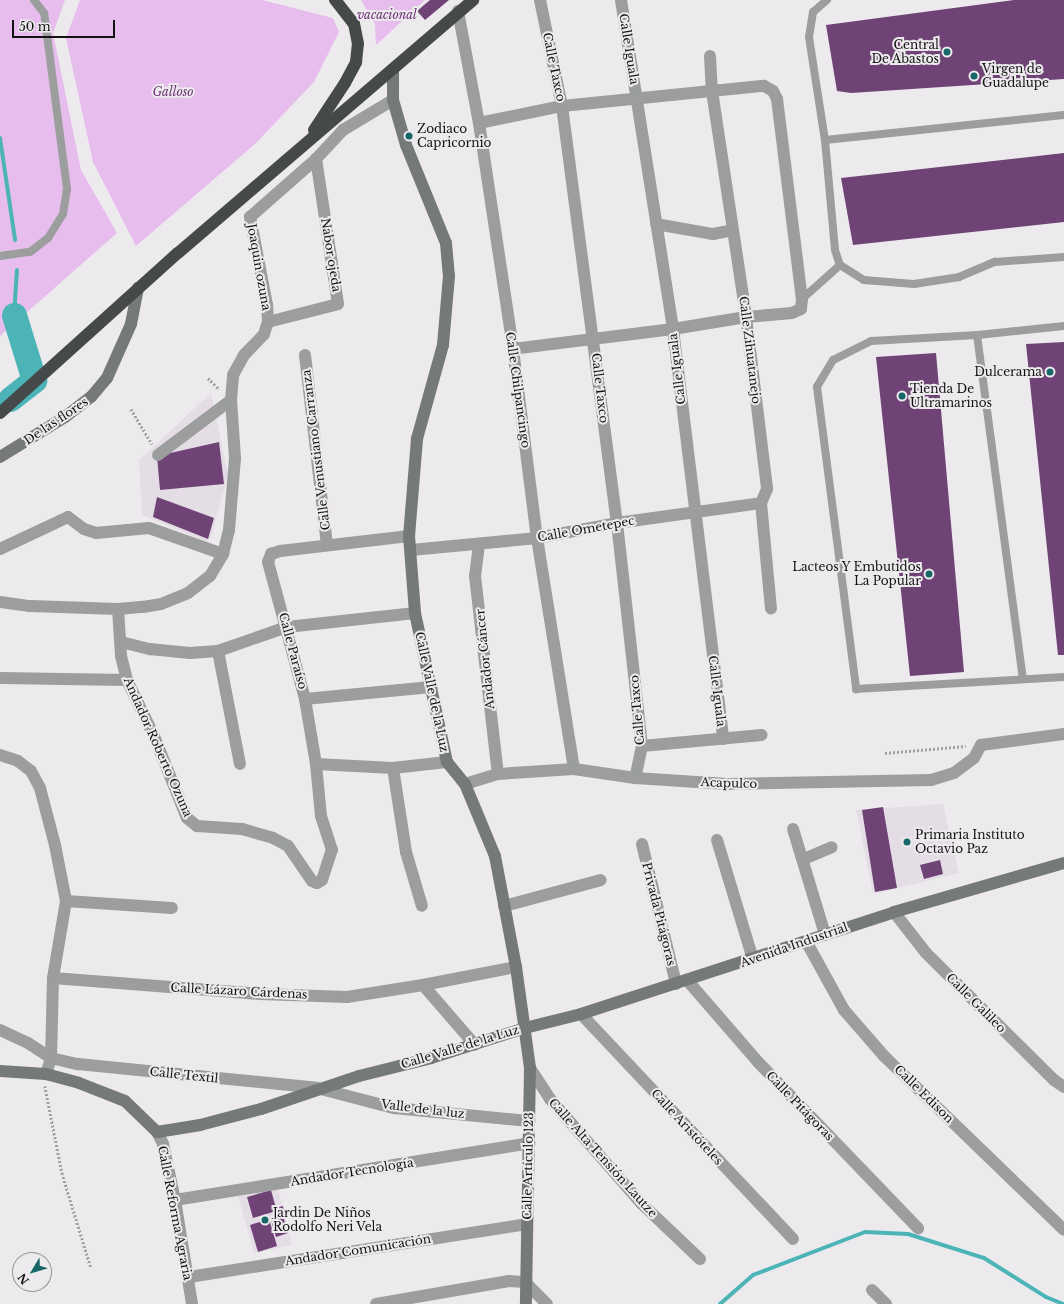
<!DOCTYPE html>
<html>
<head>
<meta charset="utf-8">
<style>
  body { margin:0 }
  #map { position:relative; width:1064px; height:1304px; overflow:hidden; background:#edeaed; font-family:"Libre Baskerville",serif }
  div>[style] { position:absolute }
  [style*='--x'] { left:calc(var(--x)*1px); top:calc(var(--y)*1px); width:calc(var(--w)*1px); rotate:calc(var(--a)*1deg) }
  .built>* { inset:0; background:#e5dde6 }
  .green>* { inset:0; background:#e6bdec }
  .stream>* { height:4px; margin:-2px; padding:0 2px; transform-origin:2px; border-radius:2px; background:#4cb4b7 }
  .river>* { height:25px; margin:-12.5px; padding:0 12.5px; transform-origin:12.5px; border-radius:12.5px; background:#4cb4b7 }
  .building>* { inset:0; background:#6f4376 }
  .path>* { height:2.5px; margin-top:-1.25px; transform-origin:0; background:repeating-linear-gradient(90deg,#a2a0a2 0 2px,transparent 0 4px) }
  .lane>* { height:8px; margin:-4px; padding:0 4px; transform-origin:4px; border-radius:4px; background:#9c9e9e }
  .street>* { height:12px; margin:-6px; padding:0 6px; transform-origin:6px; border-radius:6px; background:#9c9e9e }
  .secondary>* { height:12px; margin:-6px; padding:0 6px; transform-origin:6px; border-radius:6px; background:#767979 }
  .highway>* { height:12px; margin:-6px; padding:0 6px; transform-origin:6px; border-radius:6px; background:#454949 }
  .dots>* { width:11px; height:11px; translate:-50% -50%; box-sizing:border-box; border:2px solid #edeaed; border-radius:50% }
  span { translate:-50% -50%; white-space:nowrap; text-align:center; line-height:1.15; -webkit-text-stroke:4px #edeaed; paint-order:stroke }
  .park-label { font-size:12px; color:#6e3377; font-style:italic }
  .poi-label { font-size:12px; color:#141314 }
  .right { translate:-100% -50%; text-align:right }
  .left { translate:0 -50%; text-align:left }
  .street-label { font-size:12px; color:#141314 }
  .north { position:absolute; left:12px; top:1252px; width:40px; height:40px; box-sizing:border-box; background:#edeaed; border:1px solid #969496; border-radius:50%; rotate:232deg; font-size:11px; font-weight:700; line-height:16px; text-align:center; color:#141314 }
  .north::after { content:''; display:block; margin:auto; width:14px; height:18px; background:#176668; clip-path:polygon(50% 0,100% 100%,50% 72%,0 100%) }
  .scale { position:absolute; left:12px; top:20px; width:103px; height:18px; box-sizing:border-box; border:2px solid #141314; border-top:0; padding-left:5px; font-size:12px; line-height:14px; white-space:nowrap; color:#141314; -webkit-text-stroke:3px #edeaed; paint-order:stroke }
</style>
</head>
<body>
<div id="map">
  <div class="built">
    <div style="clip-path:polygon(211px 393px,228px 475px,211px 538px,206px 542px,142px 515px,139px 460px)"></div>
    <div style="clip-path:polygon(943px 804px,959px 873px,873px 894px,856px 810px)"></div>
    <div style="clip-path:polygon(278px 1188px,292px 1245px,254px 1253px,238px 1196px)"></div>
  </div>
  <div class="green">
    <div style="clip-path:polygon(0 0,65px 0,53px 33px,81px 170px,117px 233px,0 336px)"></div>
    <div style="clip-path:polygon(80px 0,262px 0,333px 18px,339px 32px,314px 82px,255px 144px,136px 246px,93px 162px,66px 38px)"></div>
    <div style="clip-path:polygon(361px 0,425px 0,376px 45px,375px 24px)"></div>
  </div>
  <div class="stream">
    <div style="--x:0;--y:138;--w:103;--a:81.6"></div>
    <div style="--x:14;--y:315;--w:45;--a:-86.2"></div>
    <div style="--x:720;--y:1304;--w:44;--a:-41.3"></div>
    <div style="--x:753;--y:1275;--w:120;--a:-21"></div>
    <div style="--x:865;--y:1232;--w:43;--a:2.7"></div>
    <div style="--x:908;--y:1234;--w:80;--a:17.5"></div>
    <div style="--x:984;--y:1258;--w:73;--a:32.2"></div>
    <div style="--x:1046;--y:1297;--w:18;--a:22"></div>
  </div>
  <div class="river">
    <div style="--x:10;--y:399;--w:31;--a:-38"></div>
    <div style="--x:34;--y:380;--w:68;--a:-107.1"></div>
  </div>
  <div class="building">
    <div style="clip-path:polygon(430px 0,449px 0,425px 20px,417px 11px)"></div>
    <div style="clip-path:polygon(1014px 0,1064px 0,1064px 79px,851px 93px,837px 91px,826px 25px)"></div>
    <div style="clip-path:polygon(1064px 153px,1064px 222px,853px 245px,841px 178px)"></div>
    <div style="clip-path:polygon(1064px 342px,1064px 655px,1058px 655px,1026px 344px)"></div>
    <div style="clip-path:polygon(936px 353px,964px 672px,910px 676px,876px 357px)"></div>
    <div style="clip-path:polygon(219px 442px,224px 484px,160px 490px,157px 456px)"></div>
    <div style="clip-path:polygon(157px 497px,214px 518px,208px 539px,153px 517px)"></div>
    <div style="clip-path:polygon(883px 807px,897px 888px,875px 892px,862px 810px)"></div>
    <div style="clip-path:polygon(940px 860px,943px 874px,924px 879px,920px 865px)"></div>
    <div style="clip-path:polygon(271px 1190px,276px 1208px,283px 1206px,285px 1215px,275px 1218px,273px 1212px,253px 1218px,247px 1197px)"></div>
    <div style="clip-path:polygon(283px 1216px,288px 1233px,276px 1237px,271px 1220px)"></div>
    <div style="clip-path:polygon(269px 1219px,277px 1246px,258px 1252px,250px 1225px)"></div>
  </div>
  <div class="path">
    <div style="--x:208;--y:378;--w:16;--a:45"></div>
    <div style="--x:131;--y:409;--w:41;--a:59"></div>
    <div style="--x:885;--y:753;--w:81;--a:-4.9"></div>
    <div style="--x:45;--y:1086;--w:89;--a:78.9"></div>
    <div style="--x:62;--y:1173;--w:99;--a:73"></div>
  </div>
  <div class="lane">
    <div style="--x:827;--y:0;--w:18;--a:139"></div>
    <div style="--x:813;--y:12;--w:25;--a:99"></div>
    <div style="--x:809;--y:37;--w:104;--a:81.2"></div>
    <div style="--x:825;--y:140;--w:110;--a:84.8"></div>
    <div style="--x:835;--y:250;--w:16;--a:72"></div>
    <div style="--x:825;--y:140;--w:240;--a:-6"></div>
    <div style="--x:0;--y:256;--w:30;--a:-8"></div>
    <div style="--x:30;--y:252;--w:23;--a:-38"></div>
    <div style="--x:48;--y:238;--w:28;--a:-58"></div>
    <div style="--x:63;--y:214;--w:25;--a:-81"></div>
    <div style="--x:67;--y:189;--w:177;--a:-97.4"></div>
    <div style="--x:44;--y:13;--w:16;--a:-128"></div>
    <div style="--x:840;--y:265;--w:28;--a:32"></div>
    <div style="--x:864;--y:280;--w:50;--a:4.6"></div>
    <div style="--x:914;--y:284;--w:46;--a:-8.8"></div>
    <div style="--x:959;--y:277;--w:39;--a:-23"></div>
    <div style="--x:995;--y:262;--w:69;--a:-4.1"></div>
    <div style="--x:802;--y:299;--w:51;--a:-41.8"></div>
    <div style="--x:1064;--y:326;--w:87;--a:174.1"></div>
    <div style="--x:977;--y:335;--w:106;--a:176.8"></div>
    <div style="--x:871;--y:341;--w:42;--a:153.4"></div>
    <div style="--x:833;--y:360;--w:31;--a:121"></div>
    <div style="--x:817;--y:387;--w:305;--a:82.6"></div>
    <div style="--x:856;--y:689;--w:208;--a:-3.3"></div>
    <div style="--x:977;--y:335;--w:347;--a:82.4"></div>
  </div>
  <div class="street">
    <div style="--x:540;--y:0;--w:108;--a:78.3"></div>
    <div style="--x:562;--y:106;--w:421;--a:82.5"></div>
    <div style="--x:617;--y:523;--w:224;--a:83.6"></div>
    <div style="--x:642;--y:746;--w:33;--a:102"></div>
    <div style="--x:621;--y:0;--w:333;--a:81"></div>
    <div style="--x:673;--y:329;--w:413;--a:83"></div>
    <div style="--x:458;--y:11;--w:114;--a:79.4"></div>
    <div style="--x:479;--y:123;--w:229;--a:81.4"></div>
    <div style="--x:513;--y:349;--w:191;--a:82.8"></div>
    <div style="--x:537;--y:538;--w:234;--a:80.9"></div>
    <div style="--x:710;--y:56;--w:35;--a:87"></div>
    <div style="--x:712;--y:91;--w:229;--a:81.4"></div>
    <div style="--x:746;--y:317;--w:173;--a:83"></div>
    <div style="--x:767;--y:489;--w:15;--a:113"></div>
    <div style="--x:761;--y:503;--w:106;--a:84.6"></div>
    <div style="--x:479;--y:123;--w:85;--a:-11.6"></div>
    <div style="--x:562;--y:106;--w:203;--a:-5.7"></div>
    <div style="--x:764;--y:86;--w:10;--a:29"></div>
    <div style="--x:773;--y:91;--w:9;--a:63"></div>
    <div style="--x:777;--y:99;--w:202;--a:82.9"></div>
    <div style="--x:802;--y:299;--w:10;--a:96"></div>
    <div style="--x:801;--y:309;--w:10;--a:156"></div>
    <div style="--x:792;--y:313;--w:46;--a:175"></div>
    <div style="--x:746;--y:317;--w:74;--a:170.7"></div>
    <div style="--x:673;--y:329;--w:161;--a:172.9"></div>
    <div style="--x:656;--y:224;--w:58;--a:10"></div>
    <div style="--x:713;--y:234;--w:20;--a:-11"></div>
    <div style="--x:268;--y:322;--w:72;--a:-14.4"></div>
    <div style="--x:338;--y:304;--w:147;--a:-98.6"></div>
    <div style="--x:305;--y:355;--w:191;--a:83.4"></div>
    <div style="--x:158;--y:455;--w:91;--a:-37"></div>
    <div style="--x:479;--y:544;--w:32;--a:97"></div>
    <div style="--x:475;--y:576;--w:199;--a:83.4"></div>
    <div style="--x:0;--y:549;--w:75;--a:-25.2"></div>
    <div style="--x:68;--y:517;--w:20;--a:37"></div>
    <div style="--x:84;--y:529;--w:13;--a:18"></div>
    <div style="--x:96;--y:533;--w:53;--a:-5.4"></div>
    <div style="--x:149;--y:528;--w:78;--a:19.4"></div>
    <div style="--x:411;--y:550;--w:127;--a:-5.4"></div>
    <div style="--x:537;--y:538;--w:81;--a:-10.6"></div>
    <div style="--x:617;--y:523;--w:145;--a:-7.9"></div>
    <div style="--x:0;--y:602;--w:30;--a:8"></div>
    <div style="--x:30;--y:606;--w:88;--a:2"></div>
    <div style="--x:118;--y:609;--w:25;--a:-5"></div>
    <div style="--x:143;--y:607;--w:18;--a:-9"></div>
    <div style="--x:161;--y:604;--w:29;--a:-22"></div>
    <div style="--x:188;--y:593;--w:28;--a:-38"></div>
    <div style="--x:210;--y:576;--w:26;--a:-59"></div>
    <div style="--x:223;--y:554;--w:25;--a:-76"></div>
    <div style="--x:229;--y:530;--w:72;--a:-85.2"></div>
    <div style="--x:235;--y:458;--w:58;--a:-93.9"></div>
    <div style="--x:231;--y:400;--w:25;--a:-85"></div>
    <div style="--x:233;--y:375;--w:23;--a:-61"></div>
    <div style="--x:244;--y:355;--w:29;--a:-46"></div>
    <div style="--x:264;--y:334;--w:13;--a:-72"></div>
    <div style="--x:268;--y:322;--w:17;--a:-93"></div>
    <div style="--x:267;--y:305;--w:90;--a:-100.9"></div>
    <div style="--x:250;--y:217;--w:88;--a:-41.3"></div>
    <div style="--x:316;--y:159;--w:40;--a:-47"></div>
    <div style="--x:343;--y:130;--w:58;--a:-31"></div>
    <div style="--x:118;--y:609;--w:47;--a:86.3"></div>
    <div style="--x:121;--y:656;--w:25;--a:76"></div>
    <div style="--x:127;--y:680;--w:62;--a:64.3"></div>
    <div style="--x:154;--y:736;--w:88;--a:68.1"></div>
    <div style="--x:187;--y:818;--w:13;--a:39"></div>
    <div style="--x:197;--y:826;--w:45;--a:3.8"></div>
    <div style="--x:242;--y:829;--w:32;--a:16"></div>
    <div style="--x:273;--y:838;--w:17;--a:28"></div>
    <div style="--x:288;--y:846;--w:42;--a:55.6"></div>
    <div style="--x:312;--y:881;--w:5;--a:22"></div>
    <div style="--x:317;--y:883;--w:6;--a:-31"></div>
    <div style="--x:322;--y:880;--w:32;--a:-72"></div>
    <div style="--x:332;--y:850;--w:36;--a:-108"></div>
    <div style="--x:321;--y:816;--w:52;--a:-95.5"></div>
    <div style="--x:316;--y:764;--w:66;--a:-99.6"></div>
    <div style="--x:305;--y:699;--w:142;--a:-105.1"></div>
    <div style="--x:268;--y:562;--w:9;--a:-69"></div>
    <div style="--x:271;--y:554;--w:9;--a:-18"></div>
    <div style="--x:280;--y:551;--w:130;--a:-6.6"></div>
    <div style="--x:121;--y:642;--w:30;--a:14"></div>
    <div style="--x:150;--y:649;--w:40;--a:5.7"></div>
    <div style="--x:190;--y:653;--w:28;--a:-4"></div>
    <div style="--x:218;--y:651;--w:73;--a:-19.2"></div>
    <div style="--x:287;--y:627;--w:129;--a:-6.2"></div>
    <div style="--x:218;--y:651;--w:115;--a:79"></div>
    <div style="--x:0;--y:678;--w:127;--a:0.9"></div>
    <div style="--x:305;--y:699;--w:127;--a:-5.4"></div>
    <div style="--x:642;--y:746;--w:120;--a:-5.3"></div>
    <div style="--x:0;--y:755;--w:19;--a:18"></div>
    <div style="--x:18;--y:761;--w:16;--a:38"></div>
    <div style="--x:31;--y:771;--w:19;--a:62"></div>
    <div style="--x:40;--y:788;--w:59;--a:75.3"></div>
    <div style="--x:55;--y:845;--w:57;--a:78.9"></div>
    <div style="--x:66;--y:901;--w:78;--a:99.6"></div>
    <div style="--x:53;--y:978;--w:80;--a:91.4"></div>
    <div style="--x:51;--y:1058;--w:17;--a:107"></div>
    <div style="--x:316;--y:764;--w:77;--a:3"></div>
    <div style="--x:393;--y:768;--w:54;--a:-6.3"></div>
    <div style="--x:393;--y:768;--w:85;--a:81.2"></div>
    <div style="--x:406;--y:852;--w:56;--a:73.5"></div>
    <div style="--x:465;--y:784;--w:34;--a:-17"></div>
    <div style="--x:498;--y:774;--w:76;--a:-3.8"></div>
    <div style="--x:574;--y:769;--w:62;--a:8.4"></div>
    <div style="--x:635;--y:778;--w:93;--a:3.7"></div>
    <div style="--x:728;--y:784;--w:203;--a:-1.1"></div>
    <div style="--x:931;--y:780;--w:24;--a:-17"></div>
    <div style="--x:954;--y:773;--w:25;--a:-37"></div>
    <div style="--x:974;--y:758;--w:15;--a:-62"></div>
    <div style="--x:981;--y:745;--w:84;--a:-7.5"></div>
    <div style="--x:793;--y:829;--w:110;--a:73.1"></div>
    <div style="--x:717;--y:840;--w:124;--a:73.2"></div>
    <div style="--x:642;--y:844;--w:144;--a:76.3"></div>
    <div style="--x:804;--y:859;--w:30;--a:-23"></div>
    <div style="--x:66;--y:901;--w:106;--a:3.8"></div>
    <div style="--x:504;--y:906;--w:100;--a:-15"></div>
    <div style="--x:894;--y:912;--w:52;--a:52"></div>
    <div style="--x:926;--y:953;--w:180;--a:44.8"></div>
    <div style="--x:1054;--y:1080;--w:12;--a:35"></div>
    <div style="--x:806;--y:941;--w:79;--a:61.2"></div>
    <div style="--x:844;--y:1010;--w:61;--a:49"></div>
    <div style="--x:884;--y:1056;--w:250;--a:44"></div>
    <div style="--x:53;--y:978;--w:207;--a:4.4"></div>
    <div style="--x:259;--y:994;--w:88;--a:2"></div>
    <div style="--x:347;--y:997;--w:77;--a:-9"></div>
    <div style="--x:423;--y:985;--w:95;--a:-11"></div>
    <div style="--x:687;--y:980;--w:108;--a:49.1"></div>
    <div style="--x:758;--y:1062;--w:231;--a:46.1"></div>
    <div style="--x:423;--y:985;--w:79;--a:49.1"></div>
    <div style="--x:581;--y:1014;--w:309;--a:46.7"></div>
    <div style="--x:0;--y:1030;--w:31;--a:25"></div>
    <div style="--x:28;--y:1043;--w:27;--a:33"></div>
    <div style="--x:51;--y:1058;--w:28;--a:13"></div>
    <div style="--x:78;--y:1064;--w:240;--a:5.7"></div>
    <div style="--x:317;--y:1088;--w:80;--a:14.6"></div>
    <div style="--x:394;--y:1108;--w:136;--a:5.5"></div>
    <div style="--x:530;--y:1068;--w:37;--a:57"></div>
    <div style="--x:550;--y:1099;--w:140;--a:48.8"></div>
    <div style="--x:642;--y:1204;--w:80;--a:43.5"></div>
    <div style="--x:157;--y:1132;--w:13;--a:63"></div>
    <div style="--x:163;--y:1144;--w:57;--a:77.9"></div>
    <div style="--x:175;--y:1200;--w:105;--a:80.7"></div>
    <div style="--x:175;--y:1200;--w:359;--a:-9.1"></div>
    <div style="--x:189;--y:1277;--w:341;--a:-8.9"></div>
    <div style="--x:872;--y:1290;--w:20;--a:45"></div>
    <div style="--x:376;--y:1304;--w:135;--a:-9.8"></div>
    <div style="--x:509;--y:1281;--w:16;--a:4"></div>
    <div style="--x:525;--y:1282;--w:31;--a:45"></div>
  </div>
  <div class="secondary">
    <div style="--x:393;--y:69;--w:31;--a:90"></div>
    <div style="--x:393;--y:100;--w:47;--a:73.9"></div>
    <div style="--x:406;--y:145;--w:106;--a:67.8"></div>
    <div style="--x:446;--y:243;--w:33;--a:85"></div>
    <div style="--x:449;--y:276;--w:69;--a:95"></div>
    <div style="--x:443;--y:345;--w:98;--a:105.5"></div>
    <div style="--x:417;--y:439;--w:97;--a:94.7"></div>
    <div style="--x:409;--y:536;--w:77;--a:85.5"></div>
    <div style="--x:415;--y:613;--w:152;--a:77.9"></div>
    <div style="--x:447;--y:762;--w:28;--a:51"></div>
    <div style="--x:465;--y:784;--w:78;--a:67.4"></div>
    <div style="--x:495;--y:856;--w:113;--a:79.3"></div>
    <div style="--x:516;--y:967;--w:102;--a:82.1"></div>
    <div style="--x:530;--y:1068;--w:236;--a:91"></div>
    <div style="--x:0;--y:457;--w:76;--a:-31.6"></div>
    <div style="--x:65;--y:417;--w:33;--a:-38"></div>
    <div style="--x:91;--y:397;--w:25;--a:-50"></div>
    <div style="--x:107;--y:378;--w:59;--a:-66"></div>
    <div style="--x:131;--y:324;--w:37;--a:-79"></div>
    <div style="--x:0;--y:1071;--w:46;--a:3.7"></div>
    <div style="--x:46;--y:1074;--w:34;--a:15"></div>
    <div style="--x:79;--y:1083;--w:49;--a:21.4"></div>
    <div style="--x:125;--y:1101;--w:45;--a:44.1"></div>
    <div style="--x:157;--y:1132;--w:44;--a:-9.2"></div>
    <div style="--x:200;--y:1125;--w:63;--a:-14.7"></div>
    <div style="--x:261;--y:1109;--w:103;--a:-18.6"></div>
    <div style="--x:359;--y:1076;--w:74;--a:-14"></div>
    <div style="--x:431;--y:1058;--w:99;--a:-17.7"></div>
    <div style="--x:525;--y:1028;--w:58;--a:-14"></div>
    <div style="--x:581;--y:1014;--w:329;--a:-18"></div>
    <div style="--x:894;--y:912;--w:177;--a:-16.1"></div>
  </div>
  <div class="highway">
    <div style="--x:314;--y:130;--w:56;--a:-56.6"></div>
    <div style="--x:345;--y:83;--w:24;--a:-62"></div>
    <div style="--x:356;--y:62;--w:18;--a:-84"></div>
    <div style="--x:358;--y:44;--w:20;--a:-101"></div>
    <div style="--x:354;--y:24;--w:31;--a:-128"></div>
    <div style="--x:0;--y:413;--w:239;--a:-42"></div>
    <div style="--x:178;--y:253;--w:389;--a:-40.6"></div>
  </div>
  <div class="dots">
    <div style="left:947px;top:52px;background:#176668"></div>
    <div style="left:974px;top:76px;background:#176668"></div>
    <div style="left:409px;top:136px;background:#176668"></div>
    <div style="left:1050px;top:372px;background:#176668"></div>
    <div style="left:902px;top:396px;background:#176668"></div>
    <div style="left:929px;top:574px;background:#176668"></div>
    <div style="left:907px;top:842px;background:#176668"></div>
    <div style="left:265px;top:1220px;background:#176668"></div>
  </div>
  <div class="park-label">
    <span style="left:387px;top:15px">vacacional</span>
    <span style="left:173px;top:92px">Galloso</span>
  </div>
  <div class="poi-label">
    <span class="right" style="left:939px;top:52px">Central<br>De Abastos</span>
    <span class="left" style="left:982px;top:76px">Virgen de<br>Guadalupe</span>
    <span class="left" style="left:417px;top:136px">Zodiaco<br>Capricornio</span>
    <span class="right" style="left:1042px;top:372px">Dulcerama</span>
    <span class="left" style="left:910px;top:396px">Tienda De<br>Ultramarinos</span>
    <span class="right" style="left:921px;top:574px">Lacteos Y Embutidos<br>La Popular</span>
    <span class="left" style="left:915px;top:842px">Primaria Instituto<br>Octavio Paz</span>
    <span class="left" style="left:273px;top:1220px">Jardin De Niños<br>Rodolfo Neri Vela</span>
  </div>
  <div class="street-label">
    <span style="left:629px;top:49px;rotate:81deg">Calle Iguala</span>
    <span style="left:554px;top:67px;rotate:78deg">Calle Taxco</span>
    <span style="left:331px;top:255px;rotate:81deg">Nabor ojeda</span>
    <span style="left:259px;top:267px;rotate:80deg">Joaquin ozuna</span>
    <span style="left:750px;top:350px;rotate:83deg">Calle Zihuatanejo</span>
    <span style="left:677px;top:369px;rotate:-97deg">Calle Iguala</span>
    <span style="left:600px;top:388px;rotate:83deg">Calle Taxco</span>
    <span style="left:518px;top:390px;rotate:82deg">Calle Chilpancingo</span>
    <span style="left:56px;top:421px;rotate:-34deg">De las flores</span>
    <span style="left:316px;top:450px;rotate:-97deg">Calle Venustiano Carranza</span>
    <span style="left:586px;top:529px;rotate:-10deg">Calle Ometepec</span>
    <span style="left:293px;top:651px;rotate:75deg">Calle Paraíso</span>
    <span style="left:485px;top:659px;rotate:-96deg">Andador Cáncer</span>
    <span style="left:717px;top:691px;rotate:83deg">Calle Iguala</span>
    <span style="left:432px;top:692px;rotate:78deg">Calle Valle de la Luz</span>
    <span style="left:637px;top:710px;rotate:-95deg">Calle Taxco</span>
    <span style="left:158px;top:747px;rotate:66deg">Andador Roberto Ozuna</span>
    <span style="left:729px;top:783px;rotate:2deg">Acapulco</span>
    <span style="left:659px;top:914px;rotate:76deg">Privada Pitágoras</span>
    <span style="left:794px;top:945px;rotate:-19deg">Avenida Industrial</span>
    <span style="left:239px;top:991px;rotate:3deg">Calle Lázaro Cárdenas</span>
    <span style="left:976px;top:1003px;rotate:45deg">Calle Galileo</span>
    <span style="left:460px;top:1047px;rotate:-17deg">Calle Valle de la Luz</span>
    <span style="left:184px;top:1075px;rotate:6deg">Calle Textil</span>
    <span style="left:924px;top:1094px;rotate:44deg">Calle Edison</span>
    <span style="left:800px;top:1106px;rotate:46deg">Calle Pitágoras</span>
    <span style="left:423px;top:1109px;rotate:7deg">Valle de la luz</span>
    <span style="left:687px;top:1127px;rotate:47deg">Calle Aristóteles</span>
    <span style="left:603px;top:1158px;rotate:48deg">Calle Alta Tensión Lautze</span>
    <span style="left:528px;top:1166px;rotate:-89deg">Calle Artículo 123</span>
    <span style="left:352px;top:1172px;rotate:-9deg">Andador Tecnología</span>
    <span style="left:175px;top:1213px;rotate:79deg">Calle Reforma Agraria</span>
    <span style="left:358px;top:1250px;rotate:-9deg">Andador Comunicación</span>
  </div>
  <div class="north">N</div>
  <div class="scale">50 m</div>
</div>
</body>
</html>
